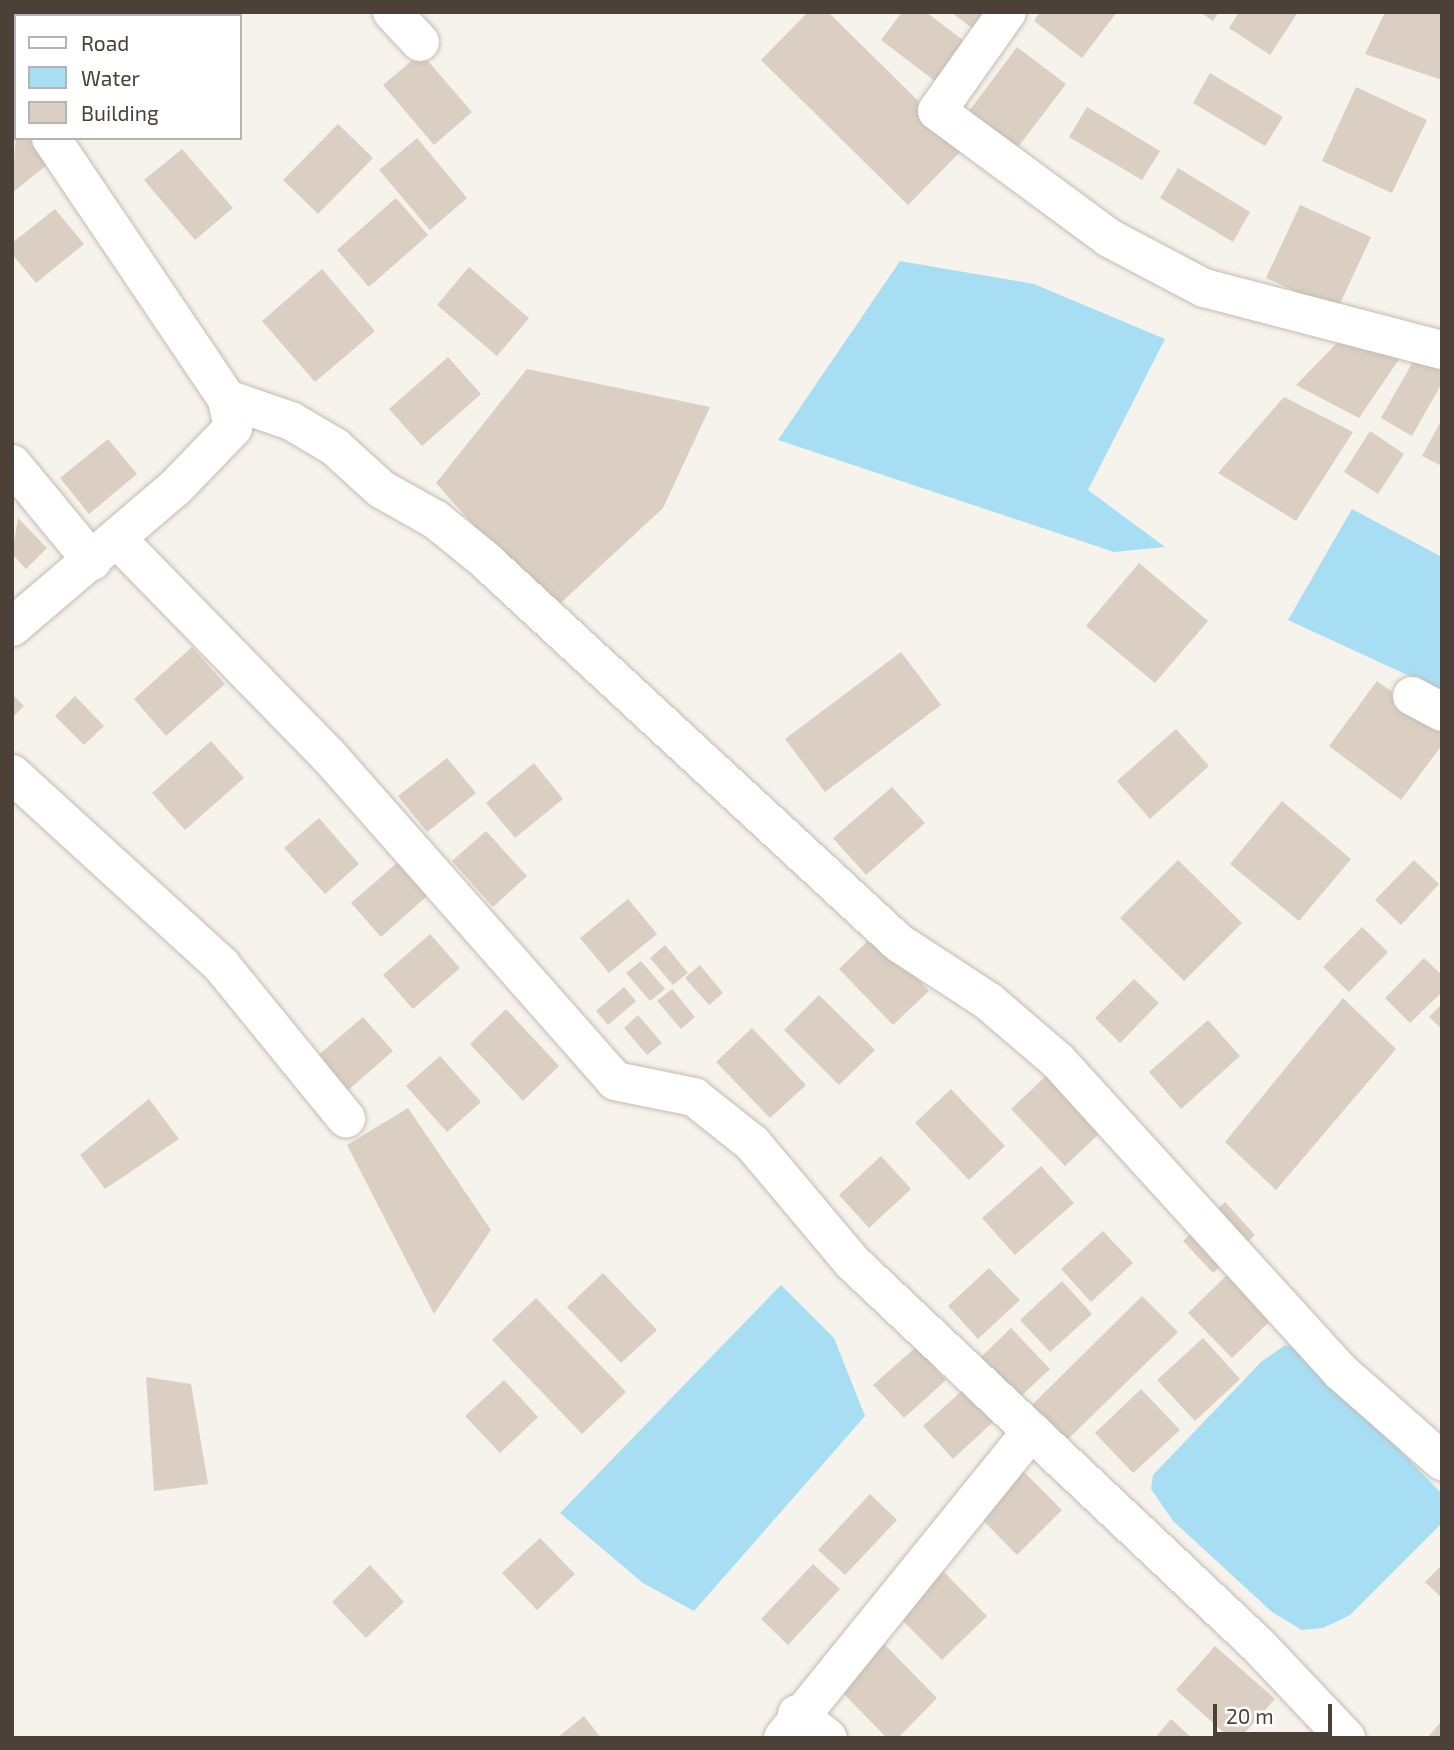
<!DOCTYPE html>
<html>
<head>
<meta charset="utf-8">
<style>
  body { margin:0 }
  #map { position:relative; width:1454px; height:1750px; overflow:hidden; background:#f6f2ec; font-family:"Exo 2",sans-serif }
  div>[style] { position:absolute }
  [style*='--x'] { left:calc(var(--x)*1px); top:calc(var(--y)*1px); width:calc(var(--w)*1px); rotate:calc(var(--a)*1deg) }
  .water>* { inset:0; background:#a7def3 }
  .canal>* { height:42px; margin:-21px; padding:0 21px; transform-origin:21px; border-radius:21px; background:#a7def3 }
  .building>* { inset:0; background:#dbcfc3 }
  .roads { filter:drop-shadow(0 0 2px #c5bbb0) drop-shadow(0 0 2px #c5bbb0) }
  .minor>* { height:38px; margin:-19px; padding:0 19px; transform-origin:19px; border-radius:19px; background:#fff }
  span { translate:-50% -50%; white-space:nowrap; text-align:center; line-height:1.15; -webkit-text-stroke:7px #fff; paint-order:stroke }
  .frame { position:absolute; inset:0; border:14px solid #4b4139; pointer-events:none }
  .legend { position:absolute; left:14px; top:14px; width:228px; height:126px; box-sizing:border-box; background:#fff; border:2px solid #b7b3b0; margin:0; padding:9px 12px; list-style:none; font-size:21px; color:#4b4139 }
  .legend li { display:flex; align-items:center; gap:14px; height:35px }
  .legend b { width:35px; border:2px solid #b7b3b0 }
  .scale { position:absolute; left:1213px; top:1704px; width:119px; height:32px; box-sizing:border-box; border:4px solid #4b4139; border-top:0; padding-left:9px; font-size:21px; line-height:24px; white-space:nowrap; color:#4b4139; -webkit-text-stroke:5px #fff; paint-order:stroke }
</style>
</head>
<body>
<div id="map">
  <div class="water">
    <div style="clip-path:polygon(900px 261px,1034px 284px,1165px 339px,1088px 490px,1165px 547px,1114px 552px,778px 440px)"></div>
    <div style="clip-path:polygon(1352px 509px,1442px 557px,1442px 691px,1288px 620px)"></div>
    <div style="clip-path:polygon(781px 1285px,834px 1338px,865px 1416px,694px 1611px,643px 1583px,560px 1513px)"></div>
    <div style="clip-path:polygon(1285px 1345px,1302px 1348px,1442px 1494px,1442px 1523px,1350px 1615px,1323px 1628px,1302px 1630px,1272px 1612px,1173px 1521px,1151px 1489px,1153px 1475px,1261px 1362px)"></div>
  </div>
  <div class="canal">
    <div style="--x:143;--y:16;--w:10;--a:-24"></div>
  </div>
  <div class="building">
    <div style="clip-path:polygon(808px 12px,828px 12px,965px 147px,908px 205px,761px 60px)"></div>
    <div style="clip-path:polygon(902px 12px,926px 12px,973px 48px,944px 88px,881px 40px)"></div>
    <div style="clip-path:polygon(951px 12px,1003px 12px,984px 37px)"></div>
    <div style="clip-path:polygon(1040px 12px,1117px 12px,1082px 58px,1034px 21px)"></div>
    <div style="clip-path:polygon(1200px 12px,1219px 12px,1213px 21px)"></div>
    <div style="clip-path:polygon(1239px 12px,1298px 12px,1270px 55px,1229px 28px)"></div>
    <div style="clip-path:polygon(1385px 12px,1442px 12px,1442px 80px,1365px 54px)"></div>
    <div style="clip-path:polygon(1017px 47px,1066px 84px,1018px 147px,969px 111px)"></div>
    <div style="clip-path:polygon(421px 53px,472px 112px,434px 145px,383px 85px)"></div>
    <div style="clip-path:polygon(1210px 73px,1283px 117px,1265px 146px,1193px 103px)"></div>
    <div style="clip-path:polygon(1356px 87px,1427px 120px,1392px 193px,1322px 161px)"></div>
    <div style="clip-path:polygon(1087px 107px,1160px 151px,1142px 180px,1069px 137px)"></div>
    <div style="clip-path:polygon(338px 124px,373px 158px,318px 214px,283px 180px)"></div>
    <div style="clip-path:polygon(16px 131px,16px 138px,45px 138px,59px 155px,12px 193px)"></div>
    <div style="clip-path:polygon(417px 138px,467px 198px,430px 230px,379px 170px)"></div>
    <div style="clip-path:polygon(182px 149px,233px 208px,195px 240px,144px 180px)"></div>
    <div style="clip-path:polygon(1178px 168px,1250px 212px,1233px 242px,1160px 198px)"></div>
    <div style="clip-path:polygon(396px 198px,428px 235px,369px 287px,337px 250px)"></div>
    <div style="clip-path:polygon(1300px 205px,1371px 237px,1337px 310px,1266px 278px)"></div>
    <div style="clip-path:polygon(55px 209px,84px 244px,36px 283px,12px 254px,12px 243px)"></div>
    <div style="clip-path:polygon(469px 267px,529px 318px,497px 356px,437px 305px)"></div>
    <div style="clip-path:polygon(322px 269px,375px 331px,315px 382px,262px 321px)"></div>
    <div style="clip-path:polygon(1341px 339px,1402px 355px,1359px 418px,1296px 385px)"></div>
    <div style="clip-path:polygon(448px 357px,481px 394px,422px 446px,389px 409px)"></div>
    <div style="clip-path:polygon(1415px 358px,1442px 365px,1442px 383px,1412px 436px,1381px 418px)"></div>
    <div style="clip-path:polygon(527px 369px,710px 407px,663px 508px,551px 612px,436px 483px)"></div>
    <div style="clip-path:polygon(1284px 397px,1353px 432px,1296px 521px,1218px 473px)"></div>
    <div style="clip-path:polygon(1442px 419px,1442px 466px,1422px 456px)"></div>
    <div style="clip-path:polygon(1370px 431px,1404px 454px,1378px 494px,1344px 472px)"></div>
    <div style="clip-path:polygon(108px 439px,137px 474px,89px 514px,60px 478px)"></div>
    <div style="clip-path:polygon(18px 518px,47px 548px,26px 569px,12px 554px)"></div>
    <div style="clip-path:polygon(1139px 563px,1208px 621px,1155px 683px,1086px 626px)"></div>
    <div style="clip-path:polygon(192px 647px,225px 684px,166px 736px,134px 699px)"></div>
    <div style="clip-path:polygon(901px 652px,941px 705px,825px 792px,785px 739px)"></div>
    <div style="clip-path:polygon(1377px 681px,1442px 728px,1442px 745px,1401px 800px,1329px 746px)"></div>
    <div style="clip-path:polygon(12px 694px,24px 706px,12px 718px)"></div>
    <div style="clip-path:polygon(75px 696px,104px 726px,84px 745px,55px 716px)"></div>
    <div style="clip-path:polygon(1176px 729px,1209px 766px,1150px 819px,1117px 781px)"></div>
    <div style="clip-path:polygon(211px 741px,244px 778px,185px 830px,152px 793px)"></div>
    <div style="clip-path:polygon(447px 758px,476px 793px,427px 832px,398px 796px)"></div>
    <div style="clip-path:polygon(534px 763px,563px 799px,515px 838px,486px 803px)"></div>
    <div style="clip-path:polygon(892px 787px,925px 823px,866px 875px,833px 838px)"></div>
    <div style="clip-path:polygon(1282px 801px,1351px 859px,1299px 921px,1230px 864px)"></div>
    <div style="clip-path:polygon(319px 818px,359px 864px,325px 894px,284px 848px)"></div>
    <div style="clip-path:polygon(486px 831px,527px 876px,493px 907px,452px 861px)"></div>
    <div style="clip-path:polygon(1178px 860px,1242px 923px,1184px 981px,1120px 918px)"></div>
    <div style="clip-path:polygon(1414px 860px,1439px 884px,1401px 925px,1375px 900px)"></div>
    <div style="clip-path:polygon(398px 862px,427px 896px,381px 937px,351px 903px)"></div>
    <div style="clip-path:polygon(628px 899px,657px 934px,609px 973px,580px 938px)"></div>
    <div style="clip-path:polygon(1362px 927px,1388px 952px,1349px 992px,1323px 967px)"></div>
    <div style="clip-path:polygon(430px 934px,460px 968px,413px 1009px,383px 975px)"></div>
    <div style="clip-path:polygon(875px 934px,929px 991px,893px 1025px,839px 969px)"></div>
    <div style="clip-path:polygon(665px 945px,688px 973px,673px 985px,650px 958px)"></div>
    <div style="clip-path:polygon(1424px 958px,1442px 975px,1442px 992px,1410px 1023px,1385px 998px)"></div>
    <div style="clip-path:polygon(641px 961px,665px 989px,650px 1001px,626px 973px)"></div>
    <div style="clip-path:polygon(700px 965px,723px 993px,709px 1005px,685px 978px)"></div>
    <div style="clip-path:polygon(1134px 979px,1159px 1003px,1120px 1043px,1095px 1018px)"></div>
    <div style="clip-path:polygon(624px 987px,636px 1001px,608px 1025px,596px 1011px)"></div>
    <div style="clip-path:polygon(672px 989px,695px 1017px,681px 1029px,657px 1001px)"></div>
    <div style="clip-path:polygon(819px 995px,875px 1050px,839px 1085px,784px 1030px)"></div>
    <div style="clip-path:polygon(1343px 998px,1396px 1049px,1276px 1190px,1225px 1142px)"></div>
    <div style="clip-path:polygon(1442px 1004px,1442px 1029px,1429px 1017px)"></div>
    <div style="clip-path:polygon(506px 1009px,559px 1066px,523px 1101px,470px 1044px)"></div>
    <div style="clip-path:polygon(638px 1015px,662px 1043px,647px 1055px,624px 1028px)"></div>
    <div style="clip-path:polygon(363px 1017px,393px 1051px,346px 1092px,316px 1057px)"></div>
    <div style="clip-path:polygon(1208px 1020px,1240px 1056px,1181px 1109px,1149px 1072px)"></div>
    <div style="clip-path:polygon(752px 1028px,806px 1085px,770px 1118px,716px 1062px)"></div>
    <div style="clip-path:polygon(440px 1056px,481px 1102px,447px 1132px,406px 1086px)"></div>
    <div style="clip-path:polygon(1047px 1075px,1101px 1132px,1065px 1166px,1011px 1109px)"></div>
    <div style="clip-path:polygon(951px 1089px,1005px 1146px,969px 1180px,915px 1123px)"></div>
    <div style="clip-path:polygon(149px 1099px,179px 1139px,105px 1189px,80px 1155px)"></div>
    <div style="clip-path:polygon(408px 1108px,491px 1230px,434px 1314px,347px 1145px)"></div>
    <div style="clip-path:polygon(881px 1156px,911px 1189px,869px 1228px,839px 1195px)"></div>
    <div style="clip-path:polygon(1041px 1166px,1074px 1203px,1015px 1255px,982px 1218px)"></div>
    <div style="clip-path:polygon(1225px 1202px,1255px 1235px,1213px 1273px,1183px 1241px)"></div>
    <div style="clip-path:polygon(1103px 1231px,1133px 1263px,1091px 1302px,1061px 1269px)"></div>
    <div style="clip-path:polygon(989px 1268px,1020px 1300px,978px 1339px,948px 1306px)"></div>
    <div style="clip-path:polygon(603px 1273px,657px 1330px,621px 1363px,567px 1307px)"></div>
    <div style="clip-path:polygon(1229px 1273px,1272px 1319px,1232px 1358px,1188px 1313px)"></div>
    <div style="clip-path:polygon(1062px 1281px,1092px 1314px,1050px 1352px,1020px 1320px)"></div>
    <div style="clip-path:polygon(1142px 1296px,1178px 1332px,1065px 1442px,1030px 1407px)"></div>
    <div style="clip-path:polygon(536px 1298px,626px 1392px,582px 1434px,492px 1340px)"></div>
    <div style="clip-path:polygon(1011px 1328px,1050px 1369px,1018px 1399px,979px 1359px)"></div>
    <div style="clip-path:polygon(1203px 1338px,1240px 1379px,1195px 1421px,1157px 1380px)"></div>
    <div style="clip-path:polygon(916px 1347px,946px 1380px,904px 1418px,873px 1385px)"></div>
    <div style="clip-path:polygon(146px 1377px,191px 1384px,208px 1484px,154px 1491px)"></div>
    <div style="clip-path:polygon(504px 1380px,538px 1417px,500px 1453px,465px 1416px)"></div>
    <div style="clip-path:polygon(965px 1388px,995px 1420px,953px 1459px,923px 1426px)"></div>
    <div style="clip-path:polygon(1141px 1389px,1180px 1430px,1133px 1473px,1095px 1433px)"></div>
    <div style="clip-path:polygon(1009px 1457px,1062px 1510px,1017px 1555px,964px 1501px)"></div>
    <div style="clip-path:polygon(870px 1494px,897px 1520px,845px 1575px,818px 1550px)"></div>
    <div style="clip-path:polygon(540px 1538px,575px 1574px,537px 1610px,502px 1573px)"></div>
    <div style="clip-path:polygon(934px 1562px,987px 1616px,942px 1660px,889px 1607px)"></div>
    <div style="clip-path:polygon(813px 1564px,840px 1589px,788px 1645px,761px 1619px)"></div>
    <div style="clip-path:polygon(370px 1565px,404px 1602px,366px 1638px,332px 1602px)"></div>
    <div style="clip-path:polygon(1442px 1565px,1442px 1598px,1425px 1582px)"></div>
    <div style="clip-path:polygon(884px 1644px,937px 1698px,898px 1738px,887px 1738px,839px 1689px)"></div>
    <div style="clip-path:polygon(1215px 1646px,1275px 1699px,1240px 1738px,1230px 1738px,1176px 1690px)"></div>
    <div style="clip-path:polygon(584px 1716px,601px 1738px,557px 1738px)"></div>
    <div style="clip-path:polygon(1171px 1719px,1192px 1738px,1155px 1738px)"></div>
    <div style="clip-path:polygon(1440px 1723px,1442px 1738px,1427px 1738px)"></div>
  </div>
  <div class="roads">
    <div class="minor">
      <div style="--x:392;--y:12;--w:41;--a:47"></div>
      <div style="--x:1007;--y:12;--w:121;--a:125.3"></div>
      <div style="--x:937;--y:111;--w:214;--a:36.4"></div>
      <div style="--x:1109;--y:238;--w:107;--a:27.8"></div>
      <div style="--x:1204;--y:288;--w:246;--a:14.6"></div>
      <div style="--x:204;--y:16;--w:10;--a:-24"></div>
      <div style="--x:12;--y:81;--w:6;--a:51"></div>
      <div style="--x:227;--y:399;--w:68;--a:19"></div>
      <div style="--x:291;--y:421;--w:51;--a:30.6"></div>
      <div style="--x:335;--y:447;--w:62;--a:42.4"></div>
      <div style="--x:381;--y:489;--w:63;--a:29.4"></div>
      <div style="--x:436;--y:520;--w:62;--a:39.1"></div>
      <div style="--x:484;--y:559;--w:565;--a:42.78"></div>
      <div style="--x:899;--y:943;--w:106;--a:33.1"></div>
      <div style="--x:988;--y:1001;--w:92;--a:40.6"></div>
      <div style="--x:1058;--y:1061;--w:420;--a:47.7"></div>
      <div style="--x:1341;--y:1372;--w:135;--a:41.4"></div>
      <div style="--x:12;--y:464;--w:126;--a:50.5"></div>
      <div style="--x:117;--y:539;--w:302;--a:45.7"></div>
      <div style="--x:328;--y:755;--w:434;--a:48.6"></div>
      <div style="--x:615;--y:1081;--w:81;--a:11.4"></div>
      <div style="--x:694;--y:1097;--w:75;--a:38.5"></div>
      <div style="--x:753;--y:1144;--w:155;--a:50"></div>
      <div style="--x:853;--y:1263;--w:558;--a:43.33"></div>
      <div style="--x:1259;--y:1646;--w:127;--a:46.6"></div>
      <div style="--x:12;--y:627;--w:214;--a:-40.5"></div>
      <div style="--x:175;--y:488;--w:83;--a:-46"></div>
      <div style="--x:233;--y:428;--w:30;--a:-102"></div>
      <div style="--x:227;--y:399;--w:315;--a:-124"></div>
      <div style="--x:1412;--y:696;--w:34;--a:28"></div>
      <div style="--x:12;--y:774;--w:283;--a:42.4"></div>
      <div style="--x:221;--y:965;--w:198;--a:50.8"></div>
      <div style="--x:797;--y:1714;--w:39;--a:38"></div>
      <div style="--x:783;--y:1738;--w:395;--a:-51"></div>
    </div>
  </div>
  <div class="frame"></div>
  <ul class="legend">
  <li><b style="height:9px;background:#fff"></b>Road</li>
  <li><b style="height:19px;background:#a7def3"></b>Water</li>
  <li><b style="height:19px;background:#dbcfc3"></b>Building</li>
  </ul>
  <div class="scale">20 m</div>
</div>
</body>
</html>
